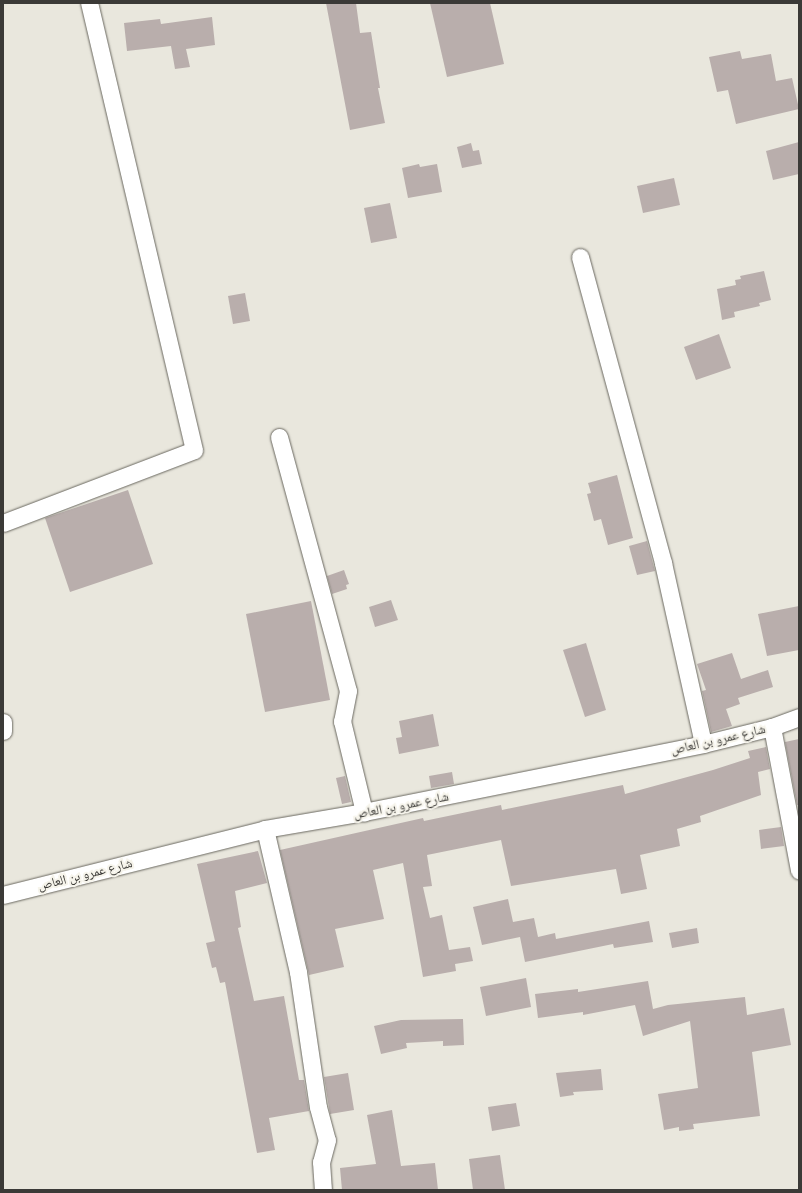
<!DOCTYPE html>
<html>
<head>
<meta charset="utf-8">
<style>
  body { margin:0 }
  #map { position:relative; width:802px; height:1193px; overflow:hidden; background:#e9e7dd; font-family:Ubuntu,"Noto Naskh Arabic",sans-serif }
  div>[style] { position:absolute }
  [style*='--x'] { left:calc(var(--x)*1px); top:calc(var(--y)*1px); width:calc(var(--w)*1px); rotate:calc(var(--a)*1deg) }
  .building>* { inset:0; background:#b9aeac }
  .roads { filter:drop-shadow(0 0 1px #6a6860) drop-shadow(0 0 1px #6a6860) }
  .minor>* { height:17px; margin:-8.5px; padding:0 8.5px; transform-origin:8.5px; border-radius:8.5px; background:#fff }
  span { translate:-50% -50%; white-space:nowrap; text-align:center; line-height:1.15; -webkit-text-stroke:4px #f6f4eb; paint-order:stroke }
  .street-label { font-size:13px; color:#3b3a37 }
  .frame { position:absolute; inset:0; border:4px solid #3b3a37; pointer-events:none }
</style>
</head>
<body>
<div id="map">
  <div class="building">
    <div style="clip-path:polygon(326px 3px,356px 3px,360px 33px,371px 32px,380px 88px,378px 88px,385px 123px,350px 130px)"></div>
    <div style="clip-path:polygon(430px 3px,490px 3px,504px 64px,447px 77px)"></div>
    <div style="clip-path:polygon(212px 17px,215px 45px,186px 49px,190px 67px,175px 69px,171px 46px,127px 51px,124px 23px,160px 19px,161px 24px)"></div>
    <div style="clip-path:polygon(740px 51px,742px 59px,771px 54px,776px 81px,792px 78px,799px 109px,736px 124px,728px 90px,717px 92px,709px 57px)"></div>
    <div style="clip-path:polygon(799px 142px,799px 174px,773px 180px,766px 151px)"></div>
    <div style="clip-path:polygon(471px 143px,473px 151px,479px 150px,482px 164px,462px 168px,457px 147px)"></div>
    <div style="clip-path:polygon(419px 164px,420px 167px,437px 164px,442px 192px,408px 198px,402px 168px)"></div>
    <div style="clip-path:polygon(674px 178px,680px 205px,643px 213px,637px 186px)"></div>
    <div style="clip-path:polygon(390px 203px,397px 238px,371px 243px,364px 208px)"></div>
    <div style="clip-path:polygon(764px 271px,771px 300px,759px 303px,760px 306px,734px 312px,735px 317px,722px 320px,717px 289px,736px 285px,735px 280px,741px 279px,740px 276px)"></div>
    <div style="clip-path:polygon(245px 293px,250px 321px,233px 324px,228px 296px)"></div>
    <div style="clip-path:polygon(719px 334px,731px 368px,696px 380px,684px 347px)"></div>
    <div style="clip-path:polygon(617px 475px,633px 538px,608px 545px,601px 519px,594px 521px,587px 494px,591px 493px,588px 483px)"></div>
    <div style="clip-path:polygon(128px 490px,153px 564px,70px 592px,45px 518px)"></div>
    <div style="clip-path:polygon(647px 541px,655px 571px,637px 575px,629px 546px)"></div>
    <div style="clip-path:polygon(344px 570px,349px 584px,346px 585px,347px 589px,332px 594px,327px 576px)"></div>
    <div style="clip-path:polygon(391px 600px,398px 620px,375px 627px,369px 607px)"></div>
    <div style="clip-path:polygon(311px 601px,330px 700px,265px 712px,246px 614px)"></div>
    <div style="clip-path:polygon(799px 606px,799px 650px,767px 656px,758px 614px)"></div>
    <div style="clip-path:polygon(586px 643px,606px 710px,585px 717px,563px 650px)"></div>
    <div style="clip-path:polygon(732px 653px,741px 679px,768px 670px,773px 687px,738px 698px,740px 704px,726px 709px,732px 726px,711px 732px,702px 691px,706px 690px,697px 664px)"></div>
    <div style="clip-path:polygon(433px 714px,439px 746px,399px 754px,396px 738px,402px 737px,399px 721px)"></div>
    <div style="clip-path:polygon(799px 739px,799px 805px,797px 805px,785px 742px)"></div>
    <div style="clip-path:polygon(766px 747px,770px 769px,758px 772px,761px 795px,700px 816px,701px 822px,677px 829px,680px 846px,640px 855px,647px 889px,621px 894px,616px 869px,511px 886px,501px 840px,427px 855px,432px 886px,423px 887px,430px 918px,442px 915px,449px 950px,470px 947px,473px 961px,455px 964px,456px 971px,423px 977px,403px 863px,373px 870px,384px 919px,335px 929px,344px 967px,309px 975px,280px 850px,423px 818px,424px 821px,501px 805px,502px 810px,623px 785px,625px 794px,713px 770px,750px 758px,748px 751px)"></div>
    <div style="clip-path:polygon(452px 772px,454px 784px,431px 788px,429px 776px)"></div>
    <div style="clip-path:polygon(345px 776px,351px 802px,342px 804px,336px 778px)"></div>
    <div style="clip-path:polygon(781px 827px,784px 846px,761px 849px,759px 830px)"></div>
    <div style="clip-path:polygon(258px 851px,267px 883px,235px 891px,241px 927px,238px 928px,254px 1001px,284px 996px,299px 1080px,304px 1080px,309px 1111px,269px 1118px,275px 1150px,257px 1153px,225px 982px,220px 983px,216px 967px,212px 968px,206px 943px,215px 941px,197px 864px)"></div>
    <div style="clip-path:polygon(508px 899px,513px 922px,534px 918px,538px 937px,555px 933px,556px 939px,649px 921px,653px 942px,614px 948px,613px 944px,525px 962px,520px 937px,482px 945px,473px 907px)"></div>
    <div style="clip-path:polygon(697px 928px,699px 943px,672px 948px,669px 933px)"></div>
    <div style="clip-path:polygon(526px 978px,531px 1007px,486px 1016px,480px 987px)"></div>
    <div style="clip-path:polygon(648px 981px,653px 1009px,668px 1005px,745px 997px,747px 1015px,784px 1008px,791px 1045px,752px 1052px,760px 1116px,693px 1124px,694px 1129px,679px 1131px,679px 1127px,664px 1130px,658px 1094px,698px 1088px,690px 1021px,643px 1036px,635px 1005px,583px 1015px,583px 1012px,538px 1018px,535px 994px,578px 989px,578px 992px)"></div>
    <div style="clip-path:polygon(463px 1019px,464px 1045px,443px 1046px,443px 1041px,406px 1043px,407px 1048px,381px 1054px,374px 1026px,401px 1020px)"></div>
    <div style="clip-path:polygon(601px 1069px,603px 1090px,573px 1092px,574px 1095px,560px 1097px,556px 1073px)"></div>
    <div style="clip-path:polygon(348px 1073px,354px 1110px,330px 1114px,324px 1077px)"></div>
    <div style="clip-path:polygon(516px 1103px,520px 1126px,492px 1131px,488px 1107px)"></div>
    <div style="clip-path:polygon(392px 1110px,401px 1166px,435px 1163px,438px 1190px,342px 1190px,340px 1168px,376px 1164px,367px 1115px)"></div>
    <div style="clip-path:polygon(500px 1155px,505px 1190px,473px 1190px,469px 1159px)"></div>
  </div>
  <div class="roads">
    <div class="minor">
      <div style="--x:580;--y:257;--w:317;--a:74.8"></div>
      <div style="--x:663;--y:563;--w:185;--a:77.5"></div>
      <div style="--x:279;--y:437;--w:263;--a:74.8"></div>
      <div style="--x:348;--y:691;--w:31;--a:101"></div>
      <div style="--x:342;--y:721;--w:94;--a:76.4"></div>
      <div style="--x:3;--y:523;--w:204;--a:-20.9"></div>
      <div style="--x:194;--y:450;--w:459;--a:-103.2"></div>
      <div style="--x:3;--y:722;--w:9;--a:90"></div>
      <div style="--x:772;--y:727;--w:146;--a:79.3"></div>
      <div style="--x:265;--y:829;--w:147;--a:77"></div>
      <div style="--x:298;--y:972;--w:136;--a:81.6"></div>
      <div style="--x:318;--y:1107;--w:34;--a:75"></div>
      <div style="--x:327;--y:1140;--w:23;--a:105"></div>
      <div style="--x:321;--y:1162;--w:28;--a:86"></div>
      <div style="--x:3;--y:895;--w:270;--a:-14.1"></div>
      <div style="--x:265;--y:829;--w:100;--a:-9.7"></div>
      <div style="--x:364;--y:812;--w:346;--a:-11.3"></div>
      <div style="--x:703;--y:744;--w:71;--a:-13.8"></div>
      <div style="--x:772;--y:727;--w:29;--a:-20"></div>
    </div>
  </div>
  <div class="street-label">
    <span style="left:718px;top:739px;rotate:-13deg">شارع عمرو بن العاص</span>
    <span style="left:401px;top:805px;rotate:-11deg">شارع عمرو بن العاص</span>
    <span style="left:85px;top:874px;rotate:-14deg">شارع عمرو بن العاص</span>
  </div>
  <div class="frame"></div>
</div>
</body>
</html>
